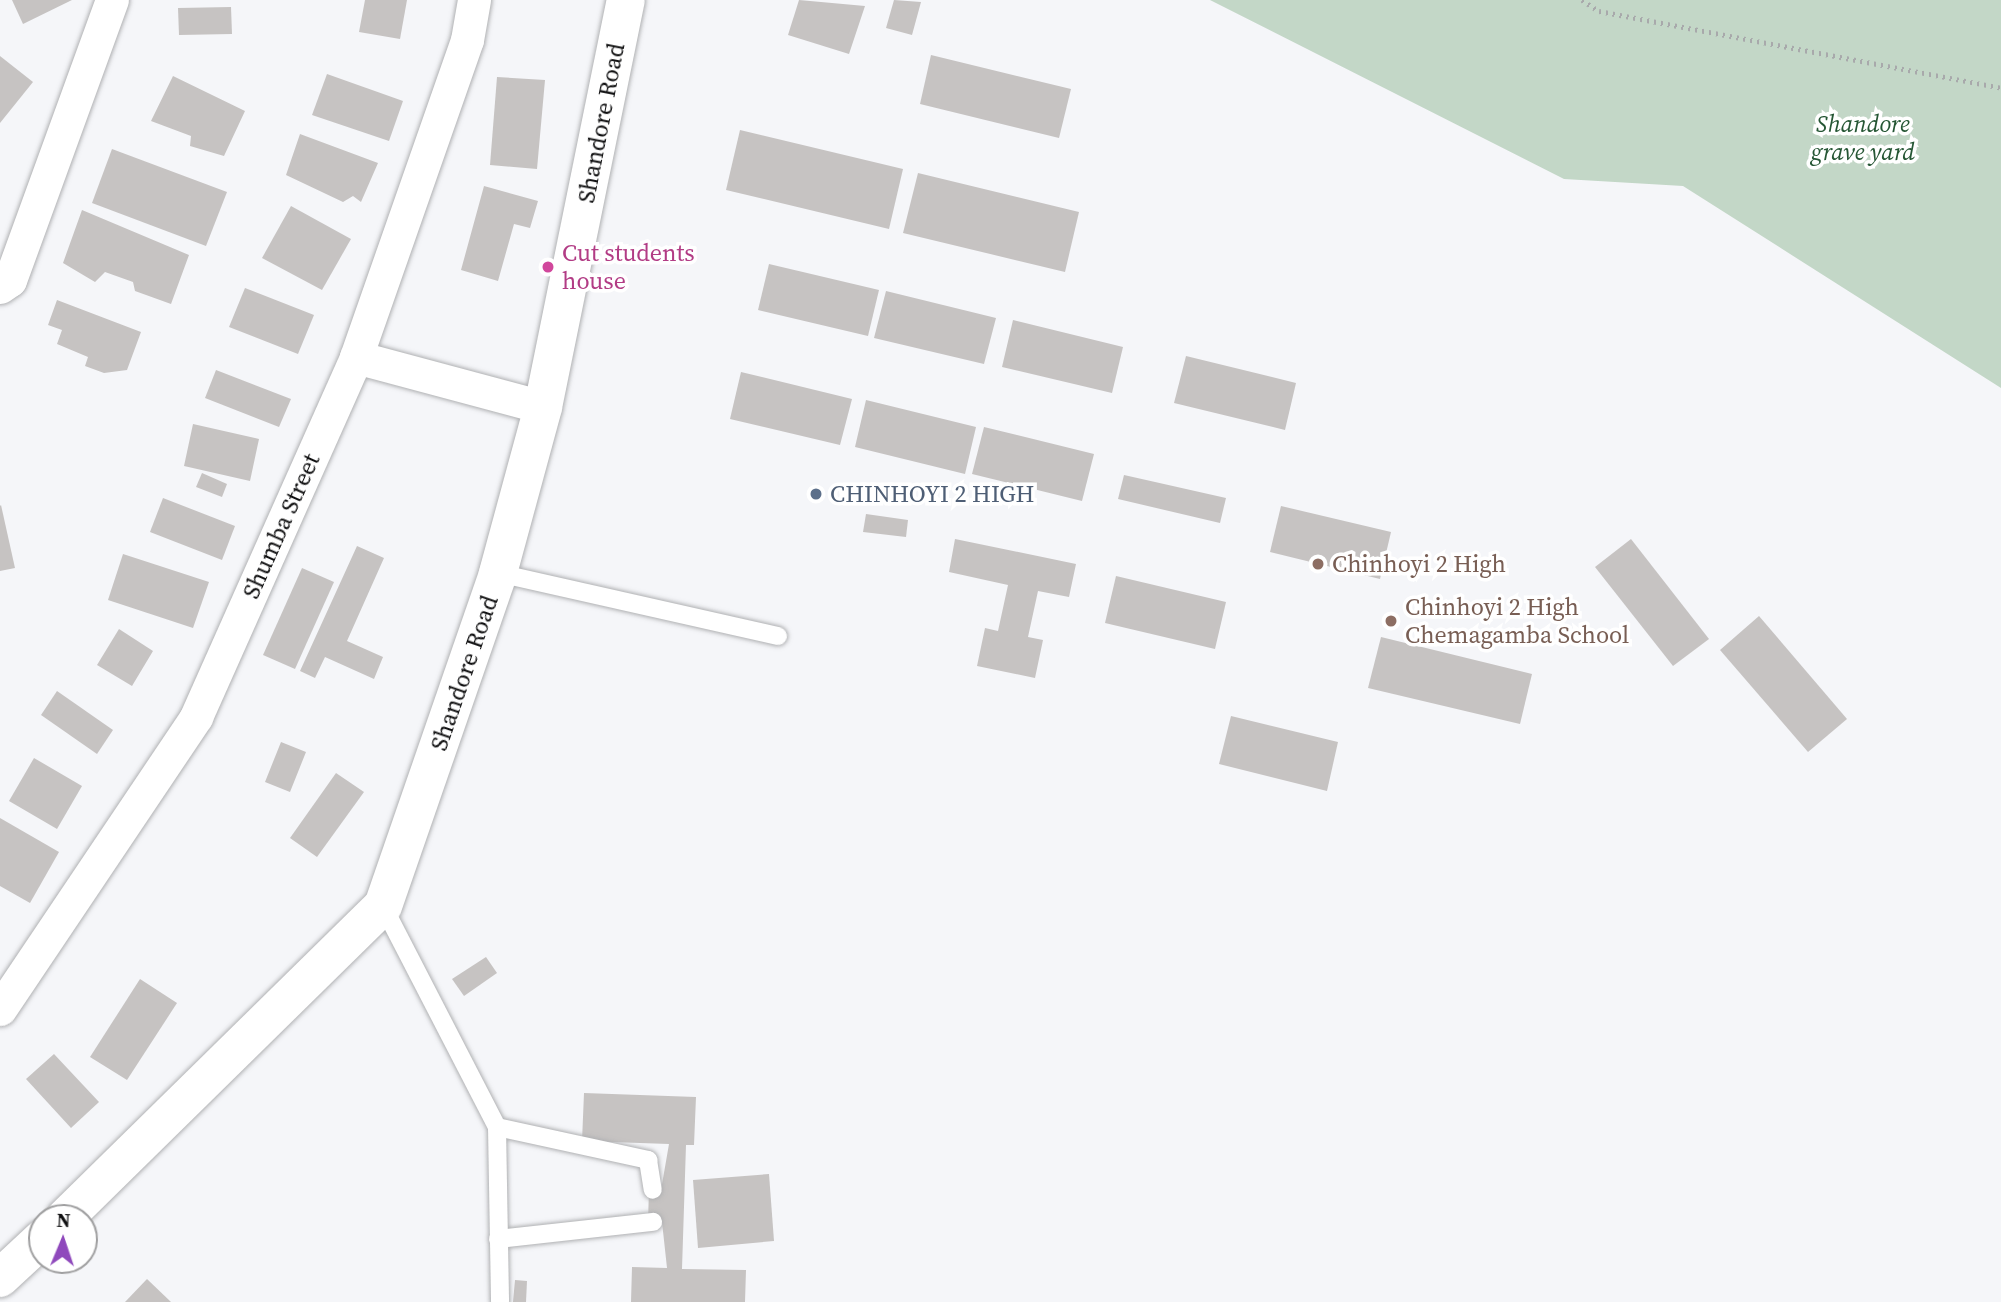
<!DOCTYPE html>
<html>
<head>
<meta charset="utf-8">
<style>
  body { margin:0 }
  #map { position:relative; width:2001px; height:1302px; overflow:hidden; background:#f5f6f9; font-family:"Source Serif 4",serif }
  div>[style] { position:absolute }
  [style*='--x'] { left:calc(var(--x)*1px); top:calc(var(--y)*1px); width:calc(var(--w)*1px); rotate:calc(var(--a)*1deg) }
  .green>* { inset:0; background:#c3d7c7 }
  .building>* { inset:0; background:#c6c3c2 }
  .path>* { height:4.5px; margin-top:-2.25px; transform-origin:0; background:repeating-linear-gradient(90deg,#a8a9ab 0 2px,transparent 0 7px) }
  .roads { filter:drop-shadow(0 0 2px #b0b1b3) drop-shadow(0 0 2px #b0b1b3) }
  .lane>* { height:18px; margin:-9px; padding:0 9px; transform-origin:9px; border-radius:9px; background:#fff }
  .street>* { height:33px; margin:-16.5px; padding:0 16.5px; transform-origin:16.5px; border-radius:16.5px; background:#fff }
  .secondary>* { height:38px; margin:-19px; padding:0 19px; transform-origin:19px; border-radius:19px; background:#fff }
  .dots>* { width:19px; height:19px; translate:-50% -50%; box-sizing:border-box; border:4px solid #fff; border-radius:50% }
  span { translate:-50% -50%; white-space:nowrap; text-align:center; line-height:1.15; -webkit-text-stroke:7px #fff; paint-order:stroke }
  .street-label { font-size:24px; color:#101011 }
  .park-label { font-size:24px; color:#255634; font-style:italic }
  .hotel-label { font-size:24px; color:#b23c85 }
  .left { translate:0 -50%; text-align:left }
  .service-label { font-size:24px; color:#4e5e75 }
  .education-label { font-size:24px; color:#785e54 }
  .north { position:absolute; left:28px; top:1204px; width:70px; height:70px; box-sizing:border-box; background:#fff; border:2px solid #9f9fa0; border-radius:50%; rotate:2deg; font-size:19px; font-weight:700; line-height:28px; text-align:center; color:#101011 }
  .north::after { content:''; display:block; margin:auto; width:24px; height:32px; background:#8f49bc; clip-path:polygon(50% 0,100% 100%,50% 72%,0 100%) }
</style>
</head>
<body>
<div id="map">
  <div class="green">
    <div style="clip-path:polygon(1210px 0,2001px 0,2001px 388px,1683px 186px,1564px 179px)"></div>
  </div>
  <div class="building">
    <div style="clip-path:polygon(12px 0,72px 0,23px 24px)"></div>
    <div style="clip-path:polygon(365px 0,407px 0,400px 39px,359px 32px)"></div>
    <div style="clip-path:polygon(799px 0,865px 6px,849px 54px,788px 35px)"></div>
    <div style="clip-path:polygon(894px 0,921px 2px,912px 35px,886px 28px)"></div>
    <div style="clip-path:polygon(231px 7px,232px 34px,179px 35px,178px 8px)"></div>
    <div style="clip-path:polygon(931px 55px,1071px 89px,1059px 138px,920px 104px)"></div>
    <div style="clip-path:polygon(0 56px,33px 82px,0 123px)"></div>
    <div style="clip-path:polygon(327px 74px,403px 101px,389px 141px,312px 115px)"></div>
    <div style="clip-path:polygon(173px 76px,245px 111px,224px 156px,190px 146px,191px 136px,151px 121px)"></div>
    <div style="clip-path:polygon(497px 77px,545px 80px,537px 169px,490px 165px)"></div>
    <div style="clip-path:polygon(740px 130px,903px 169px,889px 229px,726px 190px)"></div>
    <div style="clip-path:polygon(300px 134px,378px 163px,361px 202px,353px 196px,343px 202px,286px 175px)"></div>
    <div style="clip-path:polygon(112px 149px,227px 192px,206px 246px,92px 203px)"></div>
    <div style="clip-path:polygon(918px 173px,1079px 212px,1065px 272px,903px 233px)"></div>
    <div style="clip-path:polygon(484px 186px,538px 201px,530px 228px,514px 224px,498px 281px,461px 270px)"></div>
    <div style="clip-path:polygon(291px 206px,351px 239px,322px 290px,262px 258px)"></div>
    <div style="clip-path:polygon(82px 210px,189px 255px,171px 304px,135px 291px,133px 282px,105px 272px,95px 282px,63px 263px)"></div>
    <div style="clip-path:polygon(769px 264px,879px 290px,868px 336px,758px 310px)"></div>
    <div style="clip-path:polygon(245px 288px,314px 315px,298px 354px,229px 327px)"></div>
    <div style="clip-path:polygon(886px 291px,996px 318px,984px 364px,874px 338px)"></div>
    <div style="clip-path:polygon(57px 300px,141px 332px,127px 370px,104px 373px,85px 366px,88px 357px,57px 344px,62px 330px,48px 325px)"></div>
    <div style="clip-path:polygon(1013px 320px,1123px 347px,1112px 393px,1002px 367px)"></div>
    <div style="clip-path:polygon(1186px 356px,1296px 383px,1285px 430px,1174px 403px)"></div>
    <div style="clip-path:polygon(216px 370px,291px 399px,279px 427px,205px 398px)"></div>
    <div style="clip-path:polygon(741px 372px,852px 399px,840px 445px,730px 419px)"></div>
    <div style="clip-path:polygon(866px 400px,976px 427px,965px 474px,855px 447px)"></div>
    <div style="clip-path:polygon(193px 424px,259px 439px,250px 481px,184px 466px)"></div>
    <div style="clip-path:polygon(984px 427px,1094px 454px,1082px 501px,972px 474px)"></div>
    <div style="clip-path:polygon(202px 473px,227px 484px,222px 497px,196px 487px)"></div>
    <div style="clip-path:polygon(1124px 475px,1226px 498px,1220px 523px,1118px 499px)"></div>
    <div style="clip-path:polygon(163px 498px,235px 526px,222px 560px,150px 532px)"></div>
    <div style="clip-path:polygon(1px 505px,15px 568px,0 571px,0 506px)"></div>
    <div style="clip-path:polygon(1281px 506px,1391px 532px,1380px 579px,1270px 552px)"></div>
    <div style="clip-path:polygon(866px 514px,908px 520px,906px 537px,863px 532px)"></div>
    <div style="clip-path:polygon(955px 539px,1076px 564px,1069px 597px,1038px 591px,1028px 637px,1043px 640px,1035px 678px,977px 666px,985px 628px,998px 631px,1008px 585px,949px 572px)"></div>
    <div style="clip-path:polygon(1631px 539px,1709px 639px,1673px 666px,1595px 567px)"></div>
    <div style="clip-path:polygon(357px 546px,384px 558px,347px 641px,383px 657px,374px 679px,325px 657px,315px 678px,300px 671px)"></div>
    <div style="clip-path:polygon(123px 554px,209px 582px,193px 628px,108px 600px)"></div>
    <div style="clip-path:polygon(302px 568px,334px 582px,295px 669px,263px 655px)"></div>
    <div style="clip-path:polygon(1116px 576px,1226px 602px,1215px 649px,1105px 623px)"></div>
    <div style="clip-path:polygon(1759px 616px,1847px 719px,1808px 752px,1720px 650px)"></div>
    <div style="clip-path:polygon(119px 629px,153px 651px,132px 686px,97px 665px)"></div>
    <div style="clip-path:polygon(1381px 637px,1532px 674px,1520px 724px,1368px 688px)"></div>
    <div style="clip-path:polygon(57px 691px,113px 730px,97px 754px,41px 715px)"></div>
    <div style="clip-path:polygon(1231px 716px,1338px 742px,1327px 791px,1219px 764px)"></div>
    <div style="clip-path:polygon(281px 742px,306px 752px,290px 792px,265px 782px)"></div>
    <div style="clip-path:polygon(34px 758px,82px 786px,57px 829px,9px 801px)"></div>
    <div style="clip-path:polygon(336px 773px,364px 792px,317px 857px,290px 838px)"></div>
    <div style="clip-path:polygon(0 818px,59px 852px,30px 903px,0 886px)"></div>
    <div style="clip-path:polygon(486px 957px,497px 973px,464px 996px,452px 979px)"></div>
    <div style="clip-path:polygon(140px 979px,177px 1003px,127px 1080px,90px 1057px)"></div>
    <div style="clip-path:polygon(54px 1054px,99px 1102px,71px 1128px,26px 1079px)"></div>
    <div style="clip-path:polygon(584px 1093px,696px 1097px,694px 1145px,686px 1145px,682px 1269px,746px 1270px,745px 1302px,631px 1302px,632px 1267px,667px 1268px,662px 1222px,648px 1222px,649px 1189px,661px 1190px,669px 1144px,582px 1141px)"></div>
    <div style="clip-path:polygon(769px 1174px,774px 1241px,698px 1248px,693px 1180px)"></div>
    <div style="clip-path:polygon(147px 1279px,171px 1302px,125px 1302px)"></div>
    <div style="clip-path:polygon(515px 1280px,527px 1281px,526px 1302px,513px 1302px)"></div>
  </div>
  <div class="path">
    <div style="--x:1582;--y:0;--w:20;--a:33"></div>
    <div style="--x:1599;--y:11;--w:409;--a:10.8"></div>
  </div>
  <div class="roads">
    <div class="lane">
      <div style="--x:498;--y:573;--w:287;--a:12.7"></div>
      <div style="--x:383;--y:906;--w:249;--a:62.7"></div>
      <div style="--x:497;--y:1127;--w:175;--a:89"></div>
      <div style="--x:497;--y:1127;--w:155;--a:12.3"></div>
      <div style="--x:648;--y:1160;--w:30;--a:81"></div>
      <div style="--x:498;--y:1239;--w:156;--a:-6.3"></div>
    </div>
    <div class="street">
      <div style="--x:0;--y:287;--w:12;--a:-35"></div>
      <div style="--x:10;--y:280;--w:298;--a:-70"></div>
      <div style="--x:356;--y:357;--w:194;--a:15"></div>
      <div style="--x:0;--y:1009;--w:352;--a:-56.1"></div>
      <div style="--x:196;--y:717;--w:394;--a:-66"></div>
      <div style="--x:356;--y:357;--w:336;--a:-70.7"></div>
      <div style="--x:467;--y:40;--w:41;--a:-80.1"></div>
    </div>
    <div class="secondary">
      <div style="--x:65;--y:1218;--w:445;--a:-44.5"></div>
      <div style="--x:383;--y:906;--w:352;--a:-70.9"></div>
      <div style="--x:498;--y:573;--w:172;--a:-74.8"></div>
      <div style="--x:543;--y:407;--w:415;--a:-78.5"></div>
      <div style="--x:0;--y:1278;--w:57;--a:-42.9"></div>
    </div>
  </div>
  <div class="dots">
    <div style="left:548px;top:267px;background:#d1479c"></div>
    <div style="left:816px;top:494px;background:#5c6f8a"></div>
    <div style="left:1318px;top:564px;background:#8d6e63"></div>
    <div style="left:1391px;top:621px;background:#8d6e63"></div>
  </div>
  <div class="street-label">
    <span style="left:601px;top:123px;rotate:-79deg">Shandore Road</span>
    <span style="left:281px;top:526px;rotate:-66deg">Shumba Street</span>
    <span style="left:464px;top:673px;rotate:-71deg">Shandore Road</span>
  </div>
  <div class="park-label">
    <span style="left:1863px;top:138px">Shandore<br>grave yard</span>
  </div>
  <div class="hotel-label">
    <span class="left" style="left:562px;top:267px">Cut students<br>house</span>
  </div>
  <div class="service-label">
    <span class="left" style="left:830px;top:494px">CHINHOYI 2 HIGH</span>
  </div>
  <div class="education-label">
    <span class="left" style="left:1332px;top:564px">Chinhoyi 2 High</span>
    <span class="left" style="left:1405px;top:621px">Chinhoyi 2 High<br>Chemagamba School</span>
  </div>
  <div class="north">N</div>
</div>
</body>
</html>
